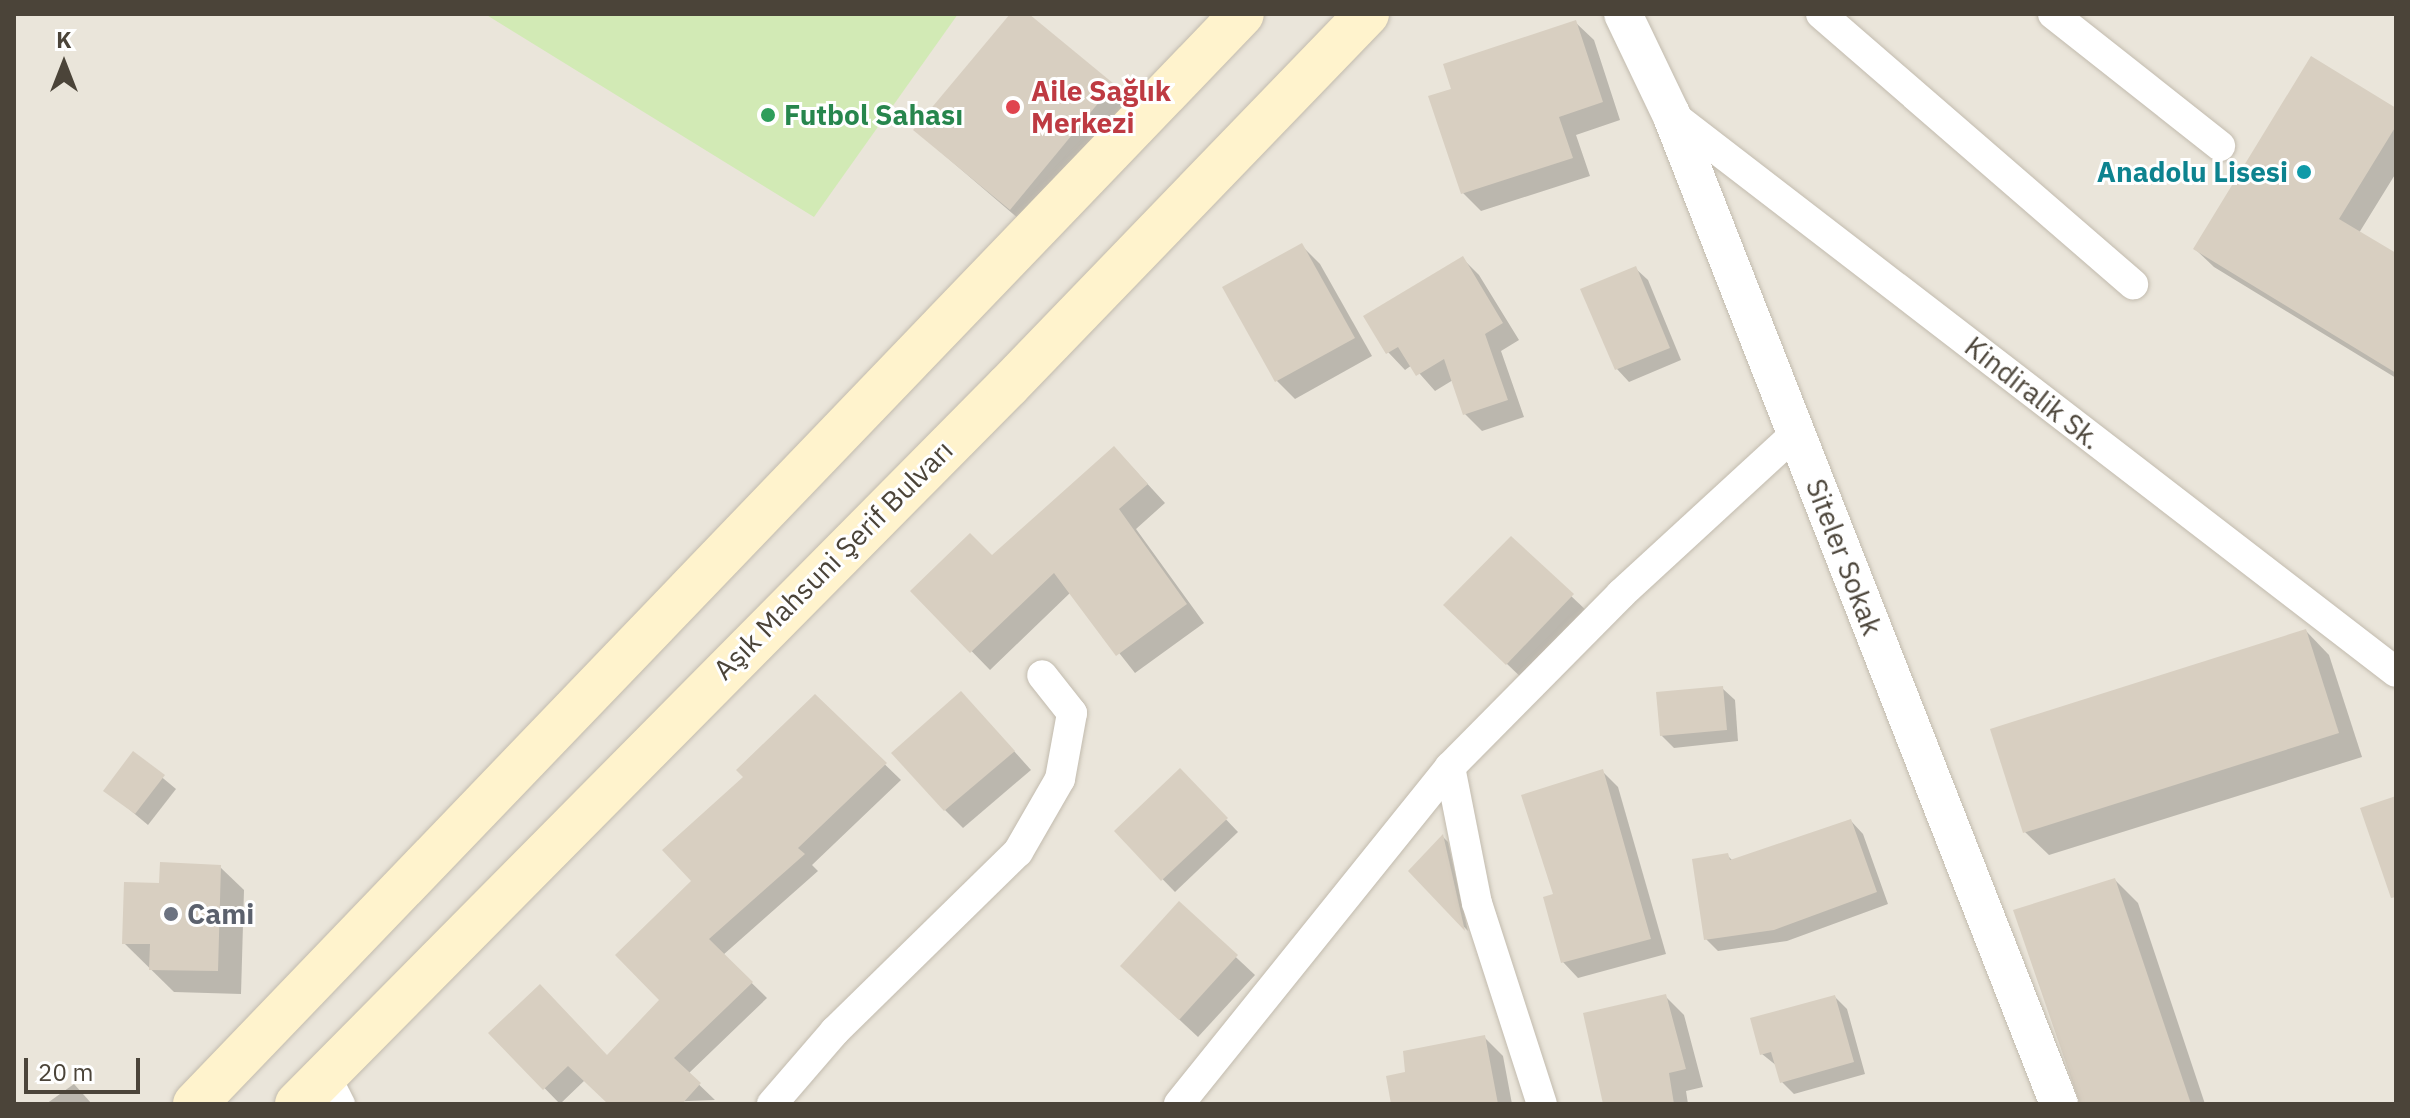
<!DOCTYPE html>
<html>
<head>
<meta charset="utf-8">
<style>
  body { margin:0 }
  #map { position:relative; width:2410px; height:1118px; overflow:hidden; background:#f6f3ec; font-family:"IBM Plex Sans",sans-serif }
  div>[style] { position:absolute }
  [style*='--x'] { left:calc(var(--x)*1px); top:calc(var(--y)*1px); width:calc(var(--w)*1px); rotate:calc(var(--a)*1deg) }
  .residential>* { inset:0; background:#eae5da }
  .green>* { inset:0; background:#d2eab5 }
  .shadow>* { inset:0; background:#0003 }
  .building>* { inset:0; background:#d8cfc1 }
  .roads { filter:drop-shadow(0 0 2px #c2bbae) drop-shadow(0 0 2px #c2bbae) }
  .minor>* { height:30px; margin:-15px; padding:0 15px; transform-origin:15px; border-radius:15px; background:#fff }
  .tertiary>* { height:38px; margin:-19px; padding:0 19px; transform-origin:19px; border-radius:19px; background:#fff }
  .secondary>* { height:44px; margin:-22px; padding:0 22px; transform-origin:22px; border-radius:22px; background:#fff3cd }
  .dots>* { width:22px; height:22px; translate:-50% -50%; box-sizing:border-box; border:4px solid #fff; border-radius:50% }
  span { translate:-50% -50%; white-space:nowrap; text-align:center; line-height:1.15; -webkit-text-stroke:6px #fff; paint-order:stroke }
  .health-label { font-size:28px; color:#be3a42; font-weight:700 }
  .left { translate:0 -50%; text-align:left }
  .leisure-label { font-size:28px; color:#27864d; font-weight:700 }
  .culture-label { font-size:28px; color:#0d838f; font-weight:700 }
  .right { translate:-100% -50%; text-align:right }
  .street-label { font-size:28px; color:#4b4439 }
  .worship-label { font-size:28px; color:#5b616d; font-weight:700 }
  .frame { position:absolute; inset:0; border:16px solid #4b4439; pointer-events:none }
  .north { position:absolute; left:24px; top:24px; width:80px; height:80px; -webkit-text-stroke:6px #fff; paint-order:stroke; rotate:0deg; font-size:22px; font-weight:700; line-height:32px; text-align:center; color:#4b4439 }
  .north::after { content:''; display:block; margin:auto; width:28px; height:36px; background:#4b4439; clip-path:polygon(50% 0,100% 100%,50% 72%,0 100%) }
  .scale { position:absolute; left:24px; top:1058px; width:116px; height:36px; box-sizing:border-box; border:4px solid #4b4439; border-top:0; padding-left:10px; font-size:24px; line-height:28px; white-space:nowrap; color:#4b4439; -webkit-text-stroke:6px #fff; paint-order:stroke }
</style>
</head>
<body>
<div id="map">
  <div class="residential">
    <div style="clip-path:polygon(14px 14px,2396px 14px,2396px 1104px,14px 1104px)"></div>
  </div>
  <div class="green">
    <div style="clip-path:polygon(485px 14px,958px 14px,814px 217px)"></div>
  </div>
  <div class="shadow">
    <div style="clip-path:polygon(1012px 14px,1026px 14px,1136px 109px,1034px 232px,915px 130px)"></div>
    <div style="clip-path:polygon(1575px 22px,1594px 40px,1620px 120px,1576px 135px,1590px 176px,1481px 211px,1463px 193px)"></div>
    <div style="clip-path:polygon(2396px 111px,2396px 173px,2359px 233px,2396px 256px,2396px 378px,2214px 267px,2195px 249px)"></div>
    <div style="clip-path:polygon(1302px 246px,1320px 264px,1372px 356px,1295px 399px,1277px 381px)"></div>
    <div style="clip-path:polygon(1462px 258px,1479px 275px,1519px 340px,1501px 351px,1524px 417px,1482px 431px,1465px 414px,1453px 380px,1435px 391px,1412px 365px,1405px 370px,1388px 352px)"></div>
    <div style="clip-path:polygon(1635px 268px,1648px 280px,1681px 360px,1629px 382px,1617px 369px,1583px 290px)"></div>
    <div style="clip-path:polygon(1132px 467px,1165px 503px,1136px 529px,1204px 623px,1135px 673px,1071px 592px,990px 670px,913px 591px,992px 557px)"></div>
    <div style="clip-path:polygon(1511px 539px,1590px 614px,1526px 682px,1464px 623px)"></div>
    <div style="clip-path:polygon(2306px 631px,2329px 655px,2362px 757px,2049px 855px,2025px 832px)"></div>
    <div style="clip-path:polygon(1722px 688px,1735px 700px,1738px 741px,1674px 748px,1661px 735px)"></div>
    <div style="clip-path:polygon(815px 697px,901px 780px,812px 865px,818px 871px,723px 955px,767px 998px,688px 1074px,715px 1100px,610px 1104px,585px 1080px,560px 1104px,491px 1033px,607px 1057px,661px 1000px,694px 881px,745px 777px)"></div>
    <div style="clip-path:polygon(979px 712px,1031px 770px,963px 828px,945px 810px)"></div>
    <div style="clip-path:polygon(134px 754px,176px 789px,148px 825px,106px 790px)"></div>
    <div style="clip-path:polygon(1180px 771px,1238px 832px,1175px 892px,1116px 831px)"></div>
    <div style="clip-path:polygon(1603px 772px,1618px 787px,1666px 954px,1578px 978px,1563px 962px,1555px 896px)"></div>
    <div style="clip-path:polygon(1851px 821px,1863px 834px,1888px 904px,1787px 941px,1718px 951px,1706px 939px,1727px 855px,1733px 861px)"></div>
    <div style="clip-path:polygon(1443px 837px,1448px 842px,1468px 931px,1411px 871px)"></div>
    <div style="clip-path:polygon(220px 867px,244px 890px,241px 994px,174px 992px,124px 943px,161px 885px)"></div>
    <div style="clip-path:polygon(2115px 880px,2138px 903px,2205px 1104px,2081px 1104px)"></div>
    <div style="clip-path:polygon(1179px 904px,1255px 975px,1198px 1037px,1141px 984px)"></div>
    <div style="clip-path:polygon(1666px 997px,1684px 1015px,1703px 1087px,1686px 1091px,1688px 1104px,1605px 1104px)"></div>
    <div style="clip-path:polygon(1835px 997px,1847px 1009px,1865px 1074px,1794px 1094px,1782px 1082px,1777px 1066px,1762px 1054px)"></div>
    <div style="clip-path:polygon(1484px 1037px,1503px 1056px,1512px 1104px,1393px 1104px,1408px 1073px)"></div>
    <div style="clip-path:polygon(74px 1084px,92px 1104px,46px 1104px)"></div>
  </div>
  <div class="building">
    <div style="clip-path:polygon(1010px 14px,1029px 14px,1114px 84px,1010px 210px,913px 130px)"></div>
    <div style="clip-path:polygon(1576px 20px,1603px 102px,1559px 117px,1573px 158px,1461px 194px,1428px 96px,1451px 89px,1443px 64px)"></div>
    <div style="clip-path:polygon(2311px 56px,2396px 108px,2396px 126px,2339px 219px,2396px 253px,2396px 373px,2193px 249px)"></div>
    <div style="clip-path:polygon(1302px 243px,1355px 338px,1275px 382px,1222px 287px)"></div>
    <div style="clip-path:polygon(1463px 256px,1503px 323px,1485px 334px,1508px 400px,1463px 415px,1444px 359px,1416px 376px,1398px 347px,1386px 354px,1363px 316px)"></div>
    <div style="clip-path:polygon(1636px 266px,1670px 348px,1615px 370px,1580px 289px)"></div>
    <div style="clip-path:polygon(1114px 446px,1148px 484px,1119px 509px,1187px 604px,1116px 656px,1054px 573px,970px 653px,910px 591px,970px 533px,992px 555px)"></div>
    <div style="clip-path:polygon(1511px 536px,1574px 594px,1506px 665px,1443px 605px)"></div>
    <div style="clip-path:polygon(2306px 629px,2339px 733px,2023px 833px,1990px 729px)"></div>
    <div style="clip-path:polygon(1723px 686px,1727px 730px,1660px 736px,1656px 692px)"></div>
    <div style="clip-path:polygon(961px 691px,1015px 751px,944px 811px,891px 753px)"></div>
    <div style="clip-path:polygon(815px 694px,887px 763px,798px 848px,805px 854px,709px 939px,753px 982px,674px 1058px,701px 1083px,682px 1104px,608px 1104px,568px 1066px,543px 1090px,488px 1033px,540px 984px,607px 1055px,659px 1000px,615px 955px,691px 881px,662px 850px,743px 777px,736px 770px)"></div>
    <div style="clip-path:polygon(133px 751px,165px 775px,135px 814px,103px 791px)"></div>
    <div style="clip-path:polygon(1180px 768px,1228px 818px,1161px 881px,1114px 831px)"></div>
    <div style="clip-path:polygon(1603px 769px,1651px 939px,1561px 963px,1543px 897px,1553px 894px,1521px 795px)"></div>
    <div style="clip-path:polygon(2396px 796px,2396px 897px,2391px 898px,2360px 808px)"></div>
    <div style="clip-path:polygon(1851px 819px,1877px 892px,1774px 930px,1704px 940px,1692px 859px,1728px 853px,1730px 860px)"></div>
    <div style="clip-path:polygon(1443px 834px,1465px 931px,1408px 871px)"></div>
    <div style="clip-path:polygon(160px 862px,221px 865px,218px 971px,149px 970px,150px 944px,122px 944px,124px 882px,159px 883px)"></div>
    <div style="clip-path:polygon(2115px 878px,2191px 1104px,2080px 1104px,2013px 910px)"></div>
    <div style="clip-path:polygon(1179px 901px,1238px 955px,1179px 1020px,1120px 966px)"></div>
    <div style="clip-path:polygon(1666px 994px,1686px 1069px,1669px 1073px,1674px 1104px,1603px 1104px,1583px 1013px)"></div>
    <div style="clip-path:polygon(1835px 995px,1854px 1062px,1780px 1083px,1771px 1052px,1760px 1055px,1750px 1018px)"></div>
    <div style="clip-path:polygon(1485px 1035px,1498px 1104px,1391px 1104px,1386px 1076px,1405px 1072px,1403px 1051px)"></div>
  </div>
  <div class="roads">
    <div class="minor">
      <div style="--x:1821;--y:14;--w:413;--a:40.9"></div>
      <div style="--x:2053;--y:14;--w:213;--a:38.3"></div>
      <div style="--x:1671;--y:114;--w:915;--a:37.58"></div>
      <div style="--x:1450;--y:767;--w:139;--a:78.8"></div>
      <div style="--x:1477;--y:903;--w:211;--a:72.1"></div>
      <div style="--x:325;--y:1075;--w:33;--a:63"></div>
      <div style="--x:772;--y:1104;--w:96;--a:-49.2"></div>
      <div style="--x:835;--y:1031;--w:256;--a:-44.4"></div>
      <div style="--x:1018;--y:852;--w:84;--a:-60.1"></div>
      <div style="--x:1060;--y:779;--w:67;--a:-79.7"></div>
      <div style="--x:1072;--y:713;--w:48;--a:-128.3"></div>
      <div style="--x:1179;--y:1104;--w:432;--a:-51.2"></div>
      <div style="--x:1450;--y:767;--w:243;--a:-45.3"></div>
      <div style="--x:1621;--y:594;--w:238;--a:-42.6"></div>
    </div>
    <div class="tertiary">
      <div style="--x:1623;--y:14;--w:111;--a:64.4"></div>
      <div style="--x:1671;--y:114;--w:1063;--a:68.6"></div>
    </div>
    <div class="secondary">
      <div style="--x:195;--y:1104;--w:1511;--a:-46.15"></div>
      <div style="--x:297;--y:1104;--w:1010;--a:-45.28"></div>
      <div style="--x:1008;--y:386;--w:517;--a:-46.02"></div>
    </div>
  </div>
  <div class="dots">
    <div style="left:1013px;top:107px;background:#e0444e"></div>
    <div style="left:768px;top:115px;background:#2e9e5b"></div>
    <div style="left:2304px;top:172px;background:#0f9aa8"></div>
    <div style="left:171px;top:914px;background:#6b7280"></div>
  </div>
  <div class="health-label">
    <span class="left" style="left:1031px;top:107px">Aile Sağlık<br>Merkezi</span>
  </div>
  <div class="leisure-label">
    <span class="left" style="left:784px;top:115px">Futbol Sahası</span>
  </div>
  <div class="culture-label">
    <span class="right" style="left:2288px;top:172px">Anadolu Lisesi</span>
  </div>
  <div class="street-label">
    <span style="left:2033px;top:393px;rotate:38deg">Kindiralik Sk.</span>
    <span style="left:1844px;top:557px;rotate:69deg">Siteler Sokak</span>
    <span style="left:833px;top:560px;rotate:-45deg">Aşık Mahsuni Şerif Bulvarı</span>
  </div>
  <div class="worship-label">
    <span class="left" style="left:187px;top:914px">Cami</span>
  </div>
  <div class="frame"></div>
  <div class="north">K</div>
  <div class="scale">20 m</div>
</div>
</body>
</html>
